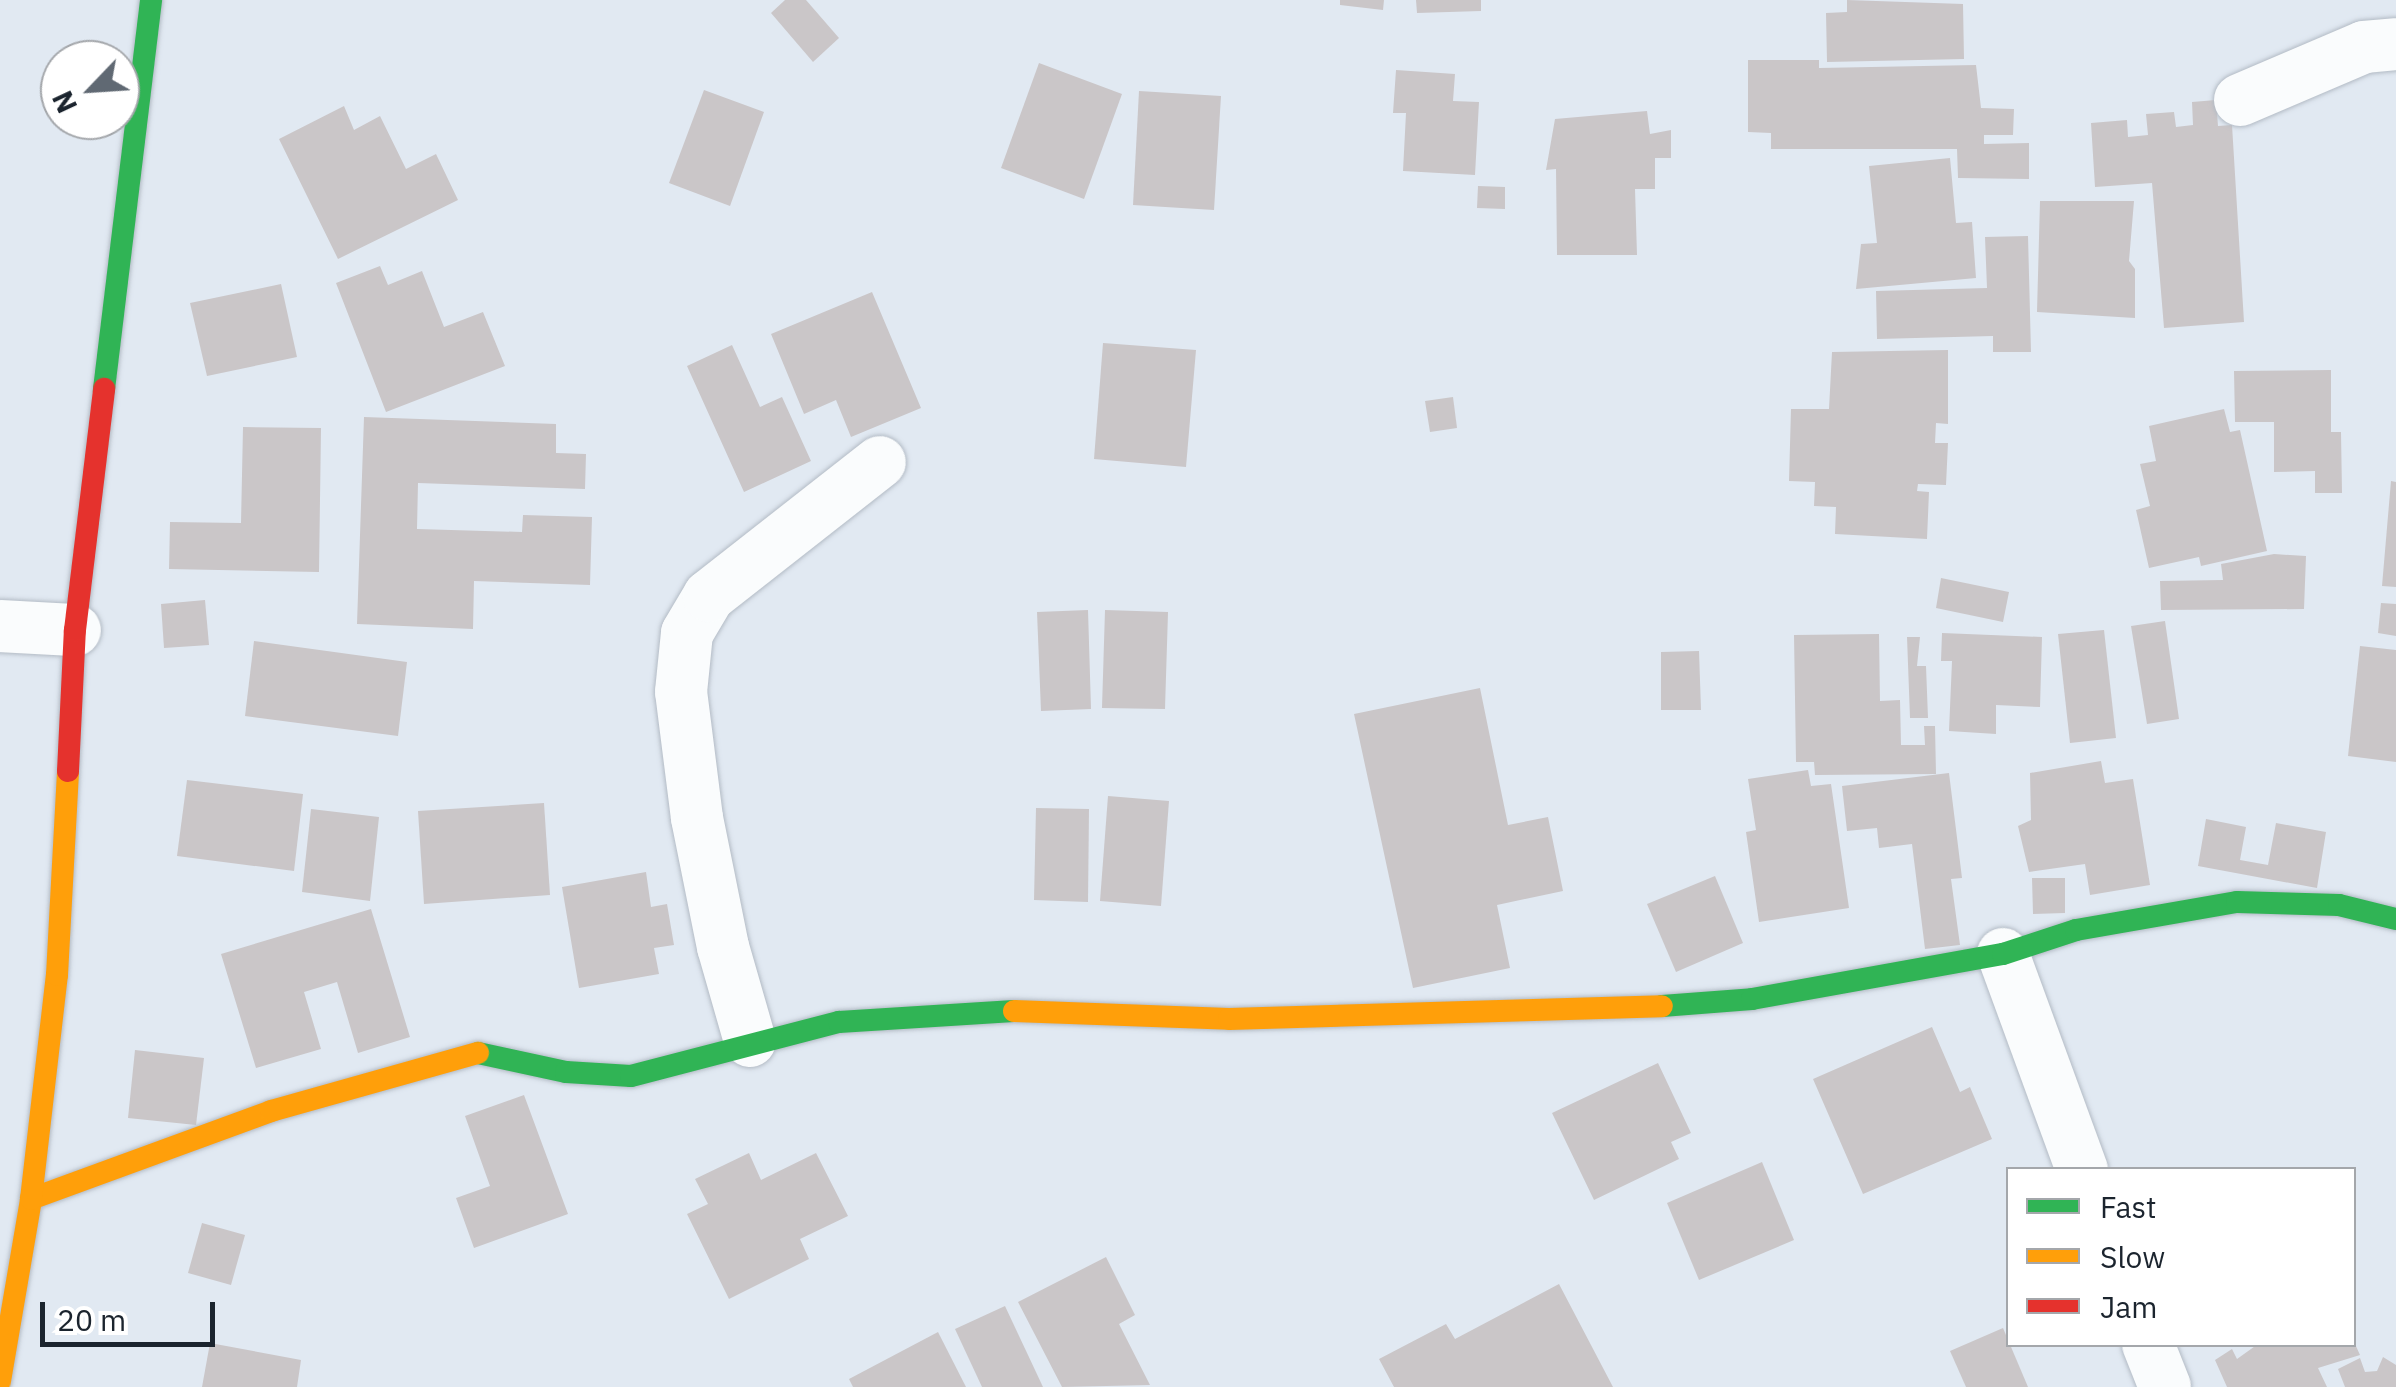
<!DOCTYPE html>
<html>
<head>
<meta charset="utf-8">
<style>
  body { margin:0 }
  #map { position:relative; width:2396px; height:1387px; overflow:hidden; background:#e1e9f2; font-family:"IBM Plex Sans",sans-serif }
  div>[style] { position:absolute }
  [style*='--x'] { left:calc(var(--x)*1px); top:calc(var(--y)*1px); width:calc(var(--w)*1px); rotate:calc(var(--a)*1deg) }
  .building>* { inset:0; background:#cac6c8 }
  .roads { filter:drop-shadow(0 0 2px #b3bbc5) drop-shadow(0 0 2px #b3bbc5) }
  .street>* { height:52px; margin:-26px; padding:0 26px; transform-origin:26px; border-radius:26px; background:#fafcfd }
  .fast>* { height:22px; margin:-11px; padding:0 11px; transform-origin:11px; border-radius:11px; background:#30b455 }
  .slow>* { height:22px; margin:-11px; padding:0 11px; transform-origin:11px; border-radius:11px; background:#ff9f0a }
  .jam>* { height:22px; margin:-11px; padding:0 11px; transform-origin:11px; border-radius:11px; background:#e5322d }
  span { translate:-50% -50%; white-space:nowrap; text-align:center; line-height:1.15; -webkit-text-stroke:9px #fff; paint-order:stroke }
  .legend { position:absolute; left:2006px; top:1167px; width:350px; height:180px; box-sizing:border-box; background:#fff; border:2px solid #a4a7ab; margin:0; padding:12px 18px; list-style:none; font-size:30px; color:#1b242e }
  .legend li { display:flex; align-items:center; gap:20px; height:50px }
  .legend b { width:50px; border:2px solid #a4a7ab }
  .north { position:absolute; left:40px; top:40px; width:100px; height:100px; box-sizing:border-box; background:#fff; border:2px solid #a4a7ab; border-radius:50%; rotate:245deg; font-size:28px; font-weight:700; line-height:40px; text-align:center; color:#1b242e }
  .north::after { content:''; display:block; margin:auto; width:35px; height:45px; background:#606973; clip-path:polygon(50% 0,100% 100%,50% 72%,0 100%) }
  .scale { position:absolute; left:40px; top:1302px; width:175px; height:45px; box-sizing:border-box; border:5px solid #1b242e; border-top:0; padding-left:12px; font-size:30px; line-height:35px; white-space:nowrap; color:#1b242e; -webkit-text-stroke:8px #fff; paint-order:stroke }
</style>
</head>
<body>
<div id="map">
  <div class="building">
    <div style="clip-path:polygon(785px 0,806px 0,839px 38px,813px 62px,771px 13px)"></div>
    <div style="clip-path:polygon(1340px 0,1384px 0,1383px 10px,1340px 5px)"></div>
    <div style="clip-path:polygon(1416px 0,1481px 0,1481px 11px,1417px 13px)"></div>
    <div style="clip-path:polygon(1847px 0,1963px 4px,1964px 59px,1827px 62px,1826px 13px,1847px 12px)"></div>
    <div style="clip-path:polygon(1748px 60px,1819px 60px,1819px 68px,1976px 65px,1981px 108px,2014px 109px,2013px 135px,1984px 135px,1984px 144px,2029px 143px,2029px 179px,1958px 178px,1957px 149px,1771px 149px,1771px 133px,1748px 132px)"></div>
    <div style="clip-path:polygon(1039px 63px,1122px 94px,1084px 199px,1001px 168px)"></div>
    <div style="clip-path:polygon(1396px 70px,1455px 74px,1453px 101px,1479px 102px,1475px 175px,1403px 171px,1406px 113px,1393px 113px)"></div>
    <div style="clip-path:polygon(704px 90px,764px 112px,730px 206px,669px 183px)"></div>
    <div style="clip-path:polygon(1139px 91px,1221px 96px,1214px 210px,1133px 205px)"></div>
    <div style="clip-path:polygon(2216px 100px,2218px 126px,2232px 125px,2244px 322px,2164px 328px,2152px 183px,2095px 187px,2091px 123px,2127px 120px,2128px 137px,2148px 135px,2146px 114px,2174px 112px,2176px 127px,2193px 125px,2192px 102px)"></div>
    <div style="clip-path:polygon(344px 106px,354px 130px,380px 116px,406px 169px,436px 154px,458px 200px,338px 259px,279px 139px)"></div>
    <div style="clip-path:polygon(1647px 111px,1650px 134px,1671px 130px,1671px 158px,1655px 158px,1655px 189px,1635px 189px,1637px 255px,1557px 255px,1556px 169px,1546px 170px,1555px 119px)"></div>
    <div style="clip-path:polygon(1950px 158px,1956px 223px,1972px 222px,1976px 278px,1856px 289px,1861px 244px,1877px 243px,1869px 166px)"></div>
    <div style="clip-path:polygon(1478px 186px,1505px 187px,1505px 209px,1477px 208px)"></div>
    <div style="clip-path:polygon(2040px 201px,2134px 201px,2129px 261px,2135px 269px,2135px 318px,2037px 312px)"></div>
    <div style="clip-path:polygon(2028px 236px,2031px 352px,1993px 352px,1993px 336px,1877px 339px,1876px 291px,1987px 288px,1985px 237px)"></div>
    <div style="clip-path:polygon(380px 266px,388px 285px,422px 271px,444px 327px,483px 312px,505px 366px,386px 412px,336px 283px)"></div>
    <div style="clip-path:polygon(281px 284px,297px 357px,207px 376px,190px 303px)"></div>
    <div style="clip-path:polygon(872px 292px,921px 408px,851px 437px,836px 400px,804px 414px,771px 334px)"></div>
    <div style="clip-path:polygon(1103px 343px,1196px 350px,1186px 467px,1094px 459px)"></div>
    <div style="clip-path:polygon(732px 345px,760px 407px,782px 397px,811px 461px,744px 492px,687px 366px)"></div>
    <div style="clip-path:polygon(1948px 350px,1948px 424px,1936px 423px,1935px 443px,1948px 443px,1946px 485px,1918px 484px,1917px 491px,1929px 492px,1927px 539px,1835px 534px,1836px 507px,1814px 506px,1815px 482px,1789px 481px,1791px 409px,1829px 409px,1832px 352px)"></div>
    <div style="clip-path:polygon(2331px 370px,2331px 432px,2341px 432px,2342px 493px,2315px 493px,2315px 471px,2274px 472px,2274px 422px,2235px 422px,2234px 371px)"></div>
    <div style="clip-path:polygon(1453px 397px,1457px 428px,1430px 432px,1425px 401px)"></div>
    <div style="clip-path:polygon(2224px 409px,2230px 432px,2240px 430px,2267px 551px,2201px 566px,2199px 557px,2149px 568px,2136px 510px,2150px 506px,2140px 464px,2156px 461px,2149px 426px)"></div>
    <div style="clip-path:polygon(364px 417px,556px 424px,556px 453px,586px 454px,585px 489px,418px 483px,417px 529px,522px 532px,523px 515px,592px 517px,590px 585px,474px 581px,473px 629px,357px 624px)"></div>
    <div style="clip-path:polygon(243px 427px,321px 428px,319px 572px,169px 569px,170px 522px,241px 523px)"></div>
    <div style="clip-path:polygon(2391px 481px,2396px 482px,2396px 587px,2382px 586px)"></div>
    <div style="clip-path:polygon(2274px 554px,2306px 556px,2304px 609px,2161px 610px,2160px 581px,2223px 580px,2221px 564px)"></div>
    <div style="clip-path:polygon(1941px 578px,2009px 592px,2003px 622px,1936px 608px)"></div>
    <div style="clip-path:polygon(205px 600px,209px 645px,164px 648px,161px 604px)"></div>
    <div style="clip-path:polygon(2381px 603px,2396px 604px,2396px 636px,2378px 633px)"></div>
    <div style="clip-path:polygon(1088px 610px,1091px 709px,1041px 711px,1037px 612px)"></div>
    <div style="clip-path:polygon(1105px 610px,1168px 612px,1165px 709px,1102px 708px)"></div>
    <div style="clip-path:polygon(2165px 621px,2179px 719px,2147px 724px,2131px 626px)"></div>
    <div style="clip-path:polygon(2104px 630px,2116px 738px,2070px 743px,2058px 634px)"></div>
    <div style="clip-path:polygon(1942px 633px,2042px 637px,2040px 707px,1996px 705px,1996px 734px,1949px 731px,1952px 661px,1941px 661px)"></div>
    <div style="clip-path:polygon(1879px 634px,1880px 701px,1900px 700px,1901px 745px,1925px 745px,1924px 726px,1935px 726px,1936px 774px,1815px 775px,1814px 762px,1796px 762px,1794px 635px)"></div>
    <div style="clip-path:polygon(1907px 637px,1920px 637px,1917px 666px,1926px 666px,1928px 718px,1910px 718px)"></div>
    <div style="clip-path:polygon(254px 641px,407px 662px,398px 736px,245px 716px)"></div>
    <div style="clip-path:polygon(2360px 646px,2396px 650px,2396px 762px,2348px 756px)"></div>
    <div style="clip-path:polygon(1699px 651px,1701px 710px,1661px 710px,1661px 652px)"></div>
    <div style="clip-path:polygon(1480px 688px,1508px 825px,1548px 817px,1563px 891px,1497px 905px,1510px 968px,1413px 988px,1354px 714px)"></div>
    <div style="clip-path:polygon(2101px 761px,2105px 783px,2133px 779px,2150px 885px,2090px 895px,2085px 864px,2029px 872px,2018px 826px,2031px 820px,2030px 773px)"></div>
    <div style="clip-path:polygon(1808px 770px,1811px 786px,1831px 784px,1849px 908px,1759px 922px,1746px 832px,1756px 830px,1748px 779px)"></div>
    <div style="clip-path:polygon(1949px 773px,1962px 878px,1951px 879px,1960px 945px,1925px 949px,1912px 844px,1879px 848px,1877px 828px,1847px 831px,1842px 786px)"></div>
    <div style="clip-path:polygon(187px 780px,303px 794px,294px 871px,177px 856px)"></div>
    <div style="clip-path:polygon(1108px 796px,1169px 801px,1161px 906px,1100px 901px)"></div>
    <div style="clip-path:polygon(544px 803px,550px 895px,424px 904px,418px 811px)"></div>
    <div style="clip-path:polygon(1036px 808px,1089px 809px,1088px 902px,1034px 900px)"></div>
    <div style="clip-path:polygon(311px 809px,379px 817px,370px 901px,302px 892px)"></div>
    <div style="clip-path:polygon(2206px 819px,2246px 827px,2240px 860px,2268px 865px,2276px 823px,2326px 832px,2317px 888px,2198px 866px)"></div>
    <div style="clip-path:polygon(646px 872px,651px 907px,667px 904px,674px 945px,654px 948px,659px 974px,579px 988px,562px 887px)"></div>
    <div style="clip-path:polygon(1715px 876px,1743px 943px,1676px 972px,1647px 904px)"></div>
    <div style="clip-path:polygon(2032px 878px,2065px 878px,2065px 913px,2033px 914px)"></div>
    <div style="clip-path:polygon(371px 909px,410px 1037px,358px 1053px,337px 982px,304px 992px,321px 1049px,256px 1068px,221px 954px)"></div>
    <div style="clip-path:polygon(1932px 1027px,1960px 1092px,1970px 1087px,1992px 1139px,1863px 1194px,1813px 1079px)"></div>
    <div style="clip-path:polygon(135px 1050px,204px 1058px,196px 1125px,128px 1118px)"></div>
    <div style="clip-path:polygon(1658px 1063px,1691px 1133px,1671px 1142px,1679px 1159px,1594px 1200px,1552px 1113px)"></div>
    <div style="clip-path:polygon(524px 1095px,568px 1214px,474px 1248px,456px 1198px,490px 1186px,465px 1116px)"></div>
    <div style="clip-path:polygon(749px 1153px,761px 1180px,816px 1153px,848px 1216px,800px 1239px,809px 1259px,729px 1299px,687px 1214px,708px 1204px,695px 1179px)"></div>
    <div style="clip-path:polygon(1762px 1162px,1794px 1240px,1699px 1280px,1667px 1203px)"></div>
    <div style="clip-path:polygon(202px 1223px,245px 1235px,231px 1285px,188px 1273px)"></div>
    <div style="clip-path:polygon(1106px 1257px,1135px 1315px,1119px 1324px,1150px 1385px,1062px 1387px,1018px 1302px)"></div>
    <div style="clip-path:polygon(1559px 1284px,1613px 1387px,1394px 1387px,1379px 1359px,1446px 1324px,1455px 1339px)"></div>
    <div style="clip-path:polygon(1005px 1306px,1043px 1387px,982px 1387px,955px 1329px)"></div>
    <div style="clip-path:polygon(2003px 1328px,2028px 1387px,1966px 1387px,1950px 1351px)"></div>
    <div style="clip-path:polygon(938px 1332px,966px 1387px,853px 1387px,849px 1379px)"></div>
    <div style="clip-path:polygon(210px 1343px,301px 1360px,297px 1387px,202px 1387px)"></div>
    <div style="clip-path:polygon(2258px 1344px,2355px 1344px,2360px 1355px,2318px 1368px,2327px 1387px,2227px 1387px,2215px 1360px,2232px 1349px,2237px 1359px)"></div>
    <div style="clip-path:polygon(2383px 1357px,2396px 1365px,2396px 1387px,2345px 1387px,2338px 1369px,2360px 1358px,2365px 1372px,2377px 1371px)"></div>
  </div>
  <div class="roads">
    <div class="street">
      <div style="--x:2240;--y:100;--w:135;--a:-23.1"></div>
      <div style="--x:2364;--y:47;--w:32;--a:-5"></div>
      <div style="--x:0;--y:626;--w:75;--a:3.1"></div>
      <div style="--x:2003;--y:954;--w:230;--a:69.9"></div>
      <div style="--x:750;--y:1041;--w:98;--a:-106"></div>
      <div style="--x:723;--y:947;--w:132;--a:-101.4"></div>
      <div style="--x:697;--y:818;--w:127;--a:-97.2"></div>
      <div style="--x:681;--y:692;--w:59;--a:-84.2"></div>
      <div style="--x:687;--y:633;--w:43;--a:-59.3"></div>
      <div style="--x:709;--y:596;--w:217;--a:-38.1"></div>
      <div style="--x:2148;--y:1344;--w:46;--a:68.4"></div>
    </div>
    <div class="fast">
      <div style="--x:104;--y:389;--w:392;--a:-83.1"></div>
      <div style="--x:1662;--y:1006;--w:90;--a:-4.4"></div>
      <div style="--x:1752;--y:999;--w:255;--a:-10.2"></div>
      <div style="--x:2003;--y:954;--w:77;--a:-18.2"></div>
      <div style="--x:2076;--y:930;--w:163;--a:-9.9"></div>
      <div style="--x:2237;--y:902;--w:102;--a:1.7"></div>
      <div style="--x:2339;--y:905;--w:59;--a:13.8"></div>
      <div style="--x:478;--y:1053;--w:90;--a:12.2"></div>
      <div style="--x:566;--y:1072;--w:65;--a:3.5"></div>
      <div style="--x:631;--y:1076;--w:215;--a:-14.6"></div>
      <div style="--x:839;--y:1022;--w:175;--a:-3.6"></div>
    </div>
    <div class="slow">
      <div style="--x:1014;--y:1011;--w:215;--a:2.1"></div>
      <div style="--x:1229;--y:1019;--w:433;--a:-1.7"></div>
      <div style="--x:31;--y:1199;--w:256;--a:-20.1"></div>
      <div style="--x:271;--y:1111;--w:215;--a:-15.7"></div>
      <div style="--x:0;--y:1381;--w:185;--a:-80.3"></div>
      <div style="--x:31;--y:1199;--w:226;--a:-83.4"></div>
      <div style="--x:57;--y:975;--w:204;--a:-86.9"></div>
    </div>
    <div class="jam">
      <div style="--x:68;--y:771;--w:141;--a:-87.2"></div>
      <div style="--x:75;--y:630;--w:243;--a:-83.1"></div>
    </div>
  </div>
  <ul class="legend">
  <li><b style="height:12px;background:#30b455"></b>Fast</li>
  <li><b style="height:12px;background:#ff9f0a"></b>Slow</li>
  <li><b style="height:12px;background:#e5322d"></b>Jam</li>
  </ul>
  <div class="north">N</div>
  <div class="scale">20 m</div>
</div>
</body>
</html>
